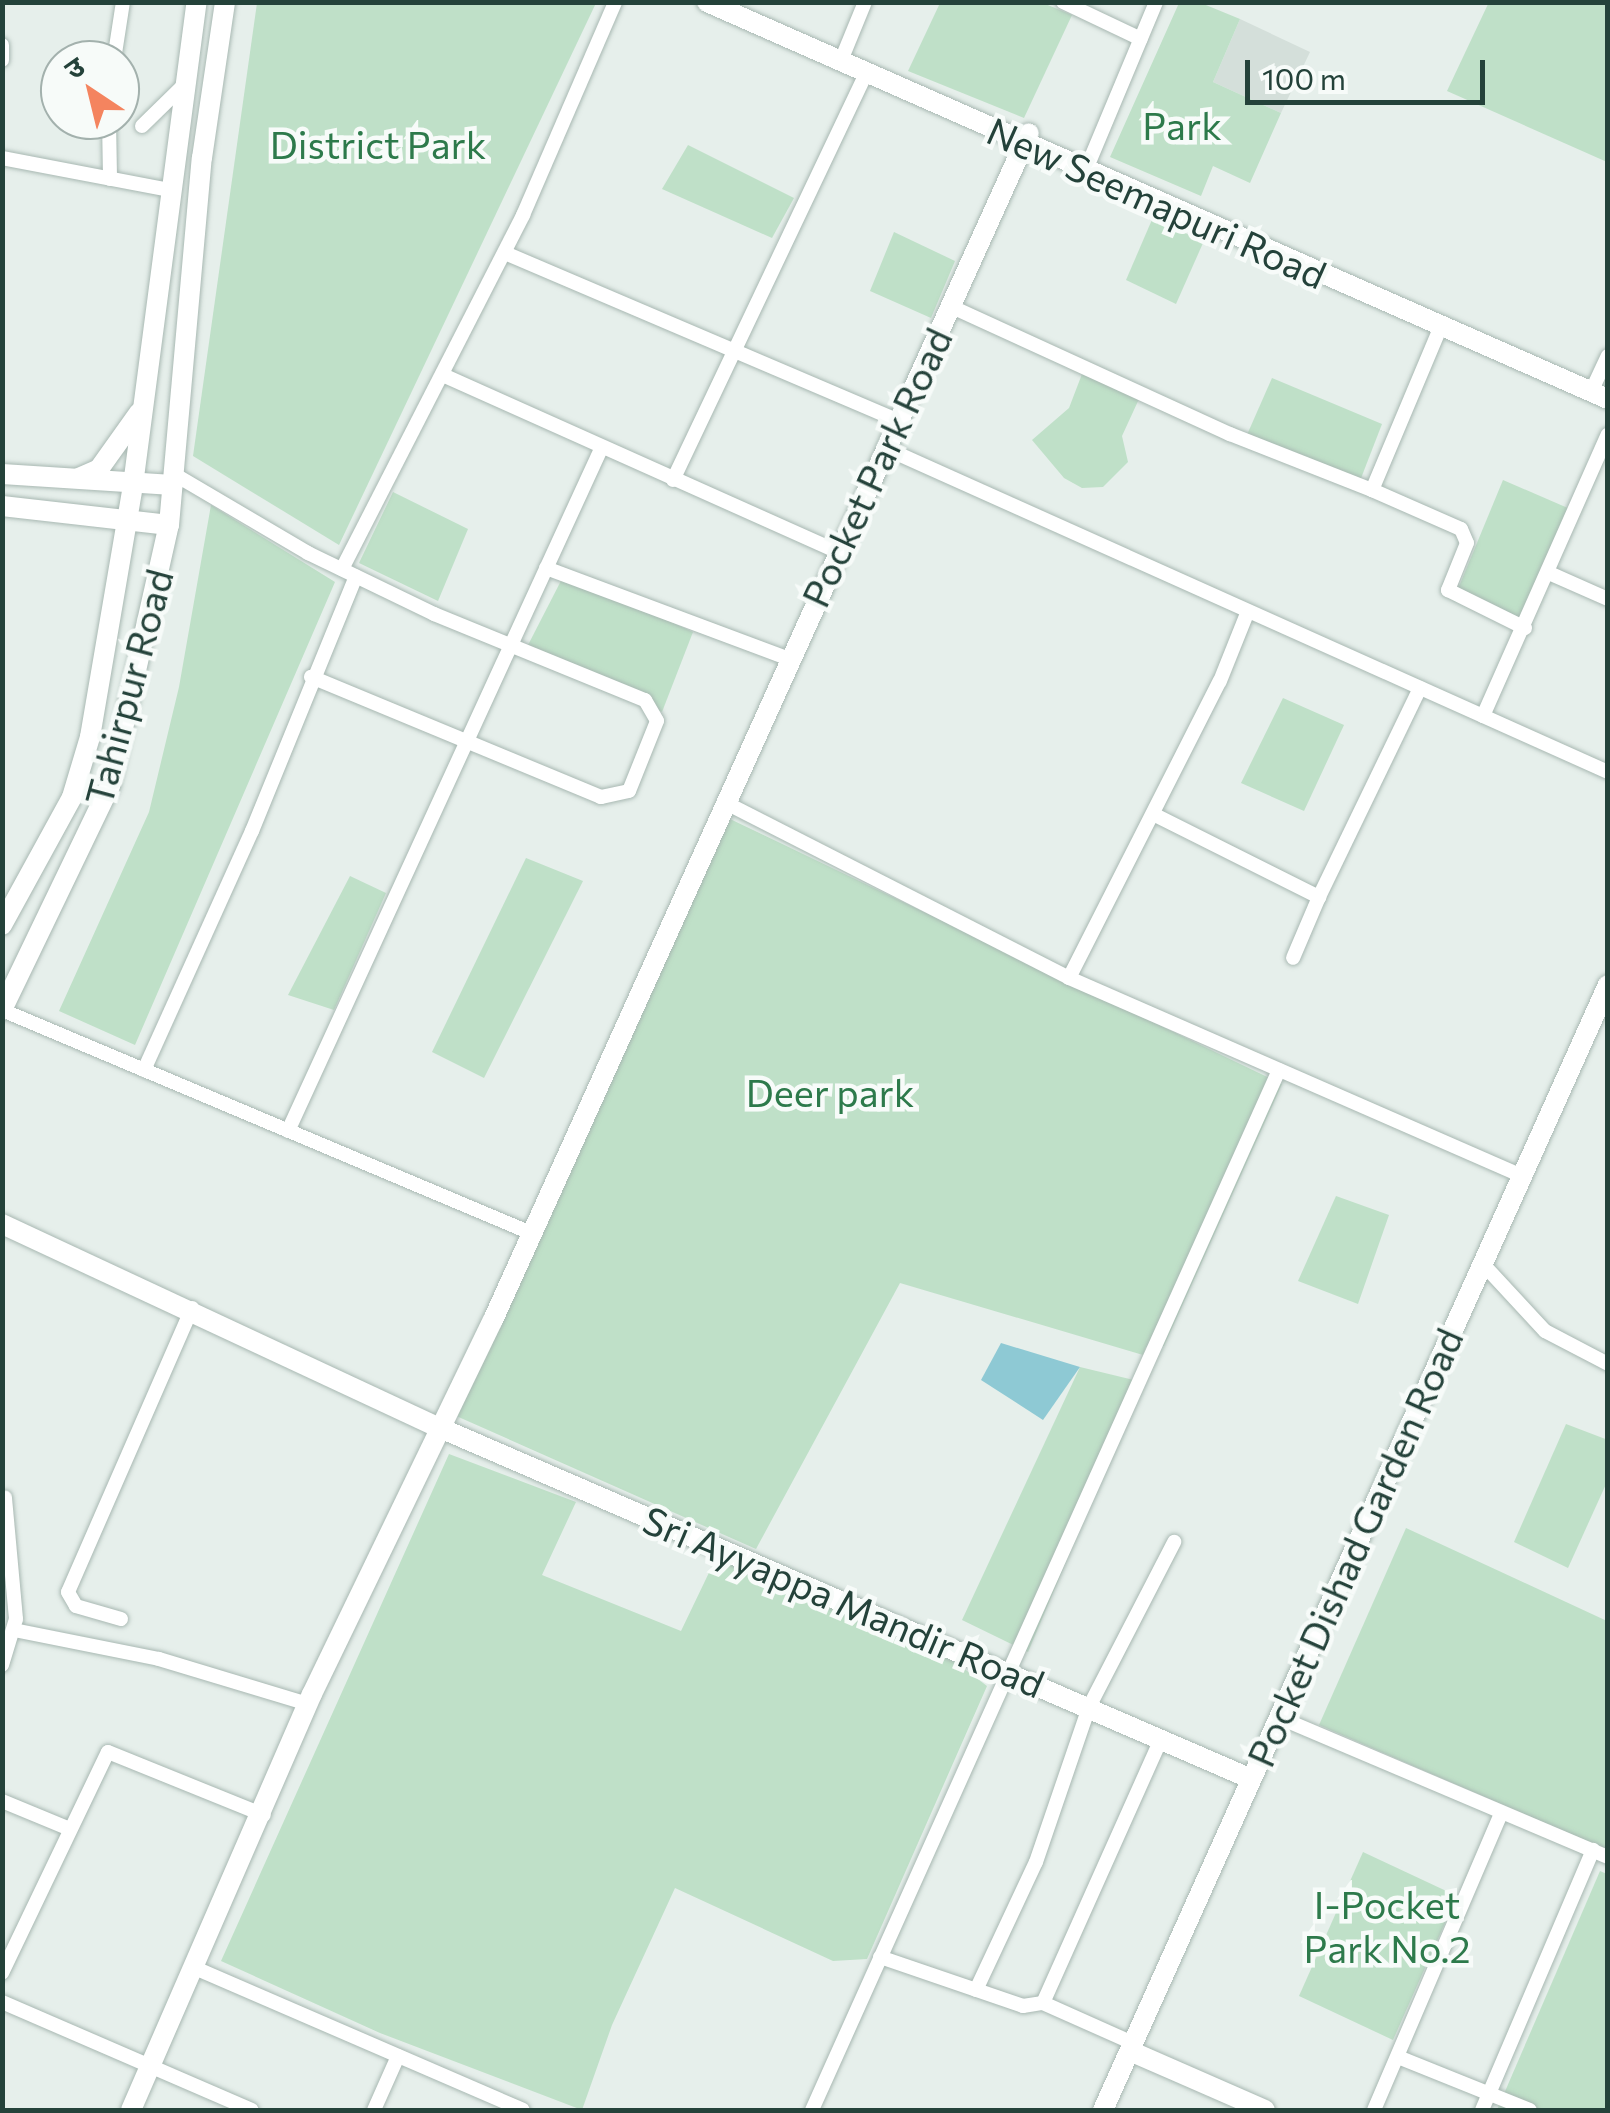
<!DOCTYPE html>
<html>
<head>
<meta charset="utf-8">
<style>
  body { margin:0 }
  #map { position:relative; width:1610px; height:2113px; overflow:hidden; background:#e6efeb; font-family:Commissioner,"Noto Sans Devanagari",sans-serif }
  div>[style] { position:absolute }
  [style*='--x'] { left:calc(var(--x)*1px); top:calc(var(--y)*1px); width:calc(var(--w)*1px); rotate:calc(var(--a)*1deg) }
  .built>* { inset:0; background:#d4dfda }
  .green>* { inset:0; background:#bfe0c8 }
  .water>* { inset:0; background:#8ec9d4 }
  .roads { filter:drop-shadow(0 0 2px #a8b8b2) drop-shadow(0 0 2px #a8b8b2) }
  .street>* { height:14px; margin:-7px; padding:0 7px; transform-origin:7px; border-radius:7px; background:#fff }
  .secondary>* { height:20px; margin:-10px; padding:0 10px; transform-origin:10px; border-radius:10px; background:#fff }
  span { translate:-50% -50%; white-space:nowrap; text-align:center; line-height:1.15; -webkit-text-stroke:9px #f7fbf9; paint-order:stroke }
  .park-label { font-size:38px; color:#2d7a4b }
  .street-label { font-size:38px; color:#24423a }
  .frame { position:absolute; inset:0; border:5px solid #24423a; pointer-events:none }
  .north { position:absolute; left:40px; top:40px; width:100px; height:100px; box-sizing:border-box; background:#f7fbf9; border:2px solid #a3b1ad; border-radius:50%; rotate:325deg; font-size:28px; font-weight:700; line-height:40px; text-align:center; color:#24423a }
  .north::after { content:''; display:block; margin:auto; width:35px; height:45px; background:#f4845f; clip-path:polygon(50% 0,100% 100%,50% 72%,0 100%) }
  .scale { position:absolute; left:1245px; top:60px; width:240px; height:45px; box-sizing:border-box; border:5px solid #24423a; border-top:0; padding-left:12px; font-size:30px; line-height:35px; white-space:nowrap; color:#24423a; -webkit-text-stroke:8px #f7fbf9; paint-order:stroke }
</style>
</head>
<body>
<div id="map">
  <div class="built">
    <div style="clip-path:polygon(1240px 19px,1310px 52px,1281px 113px,1213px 82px)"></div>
  </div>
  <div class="green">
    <div style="clip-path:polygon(1489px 2px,1607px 3px,1607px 162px,1447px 91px)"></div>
    <div style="clip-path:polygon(257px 3px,596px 3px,339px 545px,193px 456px)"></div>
    <div style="clip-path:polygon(940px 3px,1043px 3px,1072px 15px,1024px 118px,908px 71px)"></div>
    <div style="clip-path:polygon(1179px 3px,1201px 3px,1240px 19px,1213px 82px,1281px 113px,1250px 183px,1213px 166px,1201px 196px,1110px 157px)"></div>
    <div style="clip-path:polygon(688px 145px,794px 198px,772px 238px,662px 189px)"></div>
    <div style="clip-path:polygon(1154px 215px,1203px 243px,1176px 304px,1126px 280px)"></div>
    <div style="clip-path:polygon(894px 232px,955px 261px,931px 318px,870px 291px)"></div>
    <div style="clip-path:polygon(1082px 374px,1139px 399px,1122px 436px,1128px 462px,1103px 487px,1082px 488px,1064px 478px,1032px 440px,1069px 408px)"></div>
    <div style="clip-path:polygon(1272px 378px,1382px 424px,1358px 486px,1246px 437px)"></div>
    <div style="clip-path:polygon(1503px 480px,1577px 512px,1530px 623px,1453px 601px)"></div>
    <div style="clip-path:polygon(393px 492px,468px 529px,438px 601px,359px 563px)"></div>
    <div style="clip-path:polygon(211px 505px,335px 582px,135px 1045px,59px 1011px,149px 812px,179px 687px)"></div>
    <div style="clip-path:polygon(565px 573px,693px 632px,662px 712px,527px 647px)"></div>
    <div style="clip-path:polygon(1283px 698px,1344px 725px,1304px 811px,1241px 783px)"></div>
    <div style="clip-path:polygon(730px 819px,1282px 1084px,1164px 1346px,1146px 1347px,1143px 1355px,900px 1283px,756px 1549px,454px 1415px)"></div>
    <div style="clip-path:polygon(526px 858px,583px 881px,484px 1078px,432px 1052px)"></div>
    <div style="clip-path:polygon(350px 876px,386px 893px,334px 1010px,288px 995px)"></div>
    <div style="clip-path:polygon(1336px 1196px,1389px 1215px,1358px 1304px,1298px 1281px)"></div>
    <div style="clip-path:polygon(1080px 1367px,1142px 1382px,1028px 1652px,962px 1620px)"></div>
    <div style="clip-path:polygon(1566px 1424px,1608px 1440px,1607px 1482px,1568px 1568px,1514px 1542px)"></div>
    <div style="clip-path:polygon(449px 1454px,576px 1502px,542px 1575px,681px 1631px,716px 1558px,954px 1661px,987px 1686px,867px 1959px,833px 1961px,675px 1888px,612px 2025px,582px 2110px,380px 2033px,221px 1961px)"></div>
    <div style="clip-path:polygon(1406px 1528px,1607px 1621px,1607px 1850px,1319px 1725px)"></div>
    <div style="clip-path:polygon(1363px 1852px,1457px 1896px,1393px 2040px,1299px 1996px)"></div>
    <div style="clip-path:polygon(1600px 1871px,1607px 1874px,1607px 2110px,1497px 2110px)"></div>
  </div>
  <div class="water">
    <div style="clip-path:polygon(1001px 1343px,1080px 1367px,1043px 1420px,981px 1380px)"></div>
  </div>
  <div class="roads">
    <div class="street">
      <div style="--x:1063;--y:2;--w:86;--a:25.4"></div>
      <div style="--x:2;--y:45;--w:15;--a:90"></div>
      <div style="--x:114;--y:60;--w:59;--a:-81.2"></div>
      <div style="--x:840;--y:63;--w:66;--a:-67.7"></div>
      <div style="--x:109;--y:120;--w:59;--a:89"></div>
      <div style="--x:142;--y:126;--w:60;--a:-44.3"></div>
      <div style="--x:2;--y:158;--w:170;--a:10.8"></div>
      <div style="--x:1090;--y:160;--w:171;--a:-67.3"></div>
      <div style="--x:505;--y:253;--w:427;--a:23.1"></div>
      <div style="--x:950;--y:306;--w:308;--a:24.6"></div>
      <div style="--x:1230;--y:434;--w:153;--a:21.5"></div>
      <div style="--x:1441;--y:326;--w:178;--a:112.8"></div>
      <div style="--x:1372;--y:490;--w:97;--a:23.7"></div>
      <div style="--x:1461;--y:529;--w:15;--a:67"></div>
      <div style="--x:1467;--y:543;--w:51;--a:112"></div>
      <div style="--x:1448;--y:590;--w:86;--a:26.3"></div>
      <div style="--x:445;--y:376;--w:431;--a:24.1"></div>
      <div style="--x:1591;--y:392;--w:40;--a:-65"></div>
      <div style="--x:885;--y:448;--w:792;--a:24.14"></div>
      <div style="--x:174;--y:474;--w:156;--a:30.5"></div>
      <div style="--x:308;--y:553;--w:140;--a:25.8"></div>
      <div style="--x:434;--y:614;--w:228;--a:22.2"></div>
      <div style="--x:645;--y:700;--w:24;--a:60"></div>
      <div style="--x:657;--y:721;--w:75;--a:111.8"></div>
      <div style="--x:629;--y:791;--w:29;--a:168"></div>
      <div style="--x:601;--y:797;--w:314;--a:-157.5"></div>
      <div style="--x:673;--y:480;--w:450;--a:-64.6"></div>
      <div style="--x:546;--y:568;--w:257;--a:20.5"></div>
      <div style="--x:342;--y:569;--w:398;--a:-62.9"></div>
      <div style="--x:523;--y:215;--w:232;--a:-66.6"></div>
      <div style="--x:1549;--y:573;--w:64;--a:23.8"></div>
      <div style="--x:1483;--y:716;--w:308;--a:-66.1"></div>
      <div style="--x:724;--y:802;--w:387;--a:27"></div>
      <div style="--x:1069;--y:978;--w:494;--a:23.6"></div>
      <div style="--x:1153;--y:814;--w:186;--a:26.6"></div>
      <div style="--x:1319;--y:897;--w:66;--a:113.1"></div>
      <div style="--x:1319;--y:897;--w:232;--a:-64.2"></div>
      <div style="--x:1069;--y:978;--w:333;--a:-63.1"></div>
      <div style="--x:1220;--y:681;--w:75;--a:-68.2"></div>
      <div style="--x:2;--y:1010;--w:574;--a:22.86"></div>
      <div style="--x:144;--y:1070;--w:262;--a:-65.7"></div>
      <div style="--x:252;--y:831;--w:275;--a:-67.8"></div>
      <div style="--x:288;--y:1131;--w:750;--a:-65.35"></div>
      <div style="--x:1482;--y:1263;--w:93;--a:47.2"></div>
      <div style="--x:1545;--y:1331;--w:71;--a:27.6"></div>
      <div style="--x:121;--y:1619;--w:47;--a:-163.9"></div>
      <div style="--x:76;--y:1606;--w:16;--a:-120"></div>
      <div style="--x:68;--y:1592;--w:310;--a:-66.4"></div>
      <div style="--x:14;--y:1630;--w:148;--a:11.3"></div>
      <div style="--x:159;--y:1659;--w:156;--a:16.8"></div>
      <div style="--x:2;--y:1665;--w:48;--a:-73.1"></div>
      <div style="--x:16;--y:1619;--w:122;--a:-95.2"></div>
      <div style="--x:1278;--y:1717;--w:358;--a:23"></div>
      <div style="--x:2;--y:1801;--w:74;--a:22.4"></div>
      <div style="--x:880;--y:1957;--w:151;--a:18.9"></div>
      <div style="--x:1023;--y:2006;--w:20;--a:-9"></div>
      <div style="--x:1043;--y:2003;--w:289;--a:-65.9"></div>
      <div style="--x:195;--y:1968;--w:357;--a:23.4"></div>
      <div style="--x:2;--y:1973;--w:245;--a:-64.4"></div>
      <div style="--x:108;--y:1752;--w:168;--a:22"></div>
      <div style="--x:976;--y:1990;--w:141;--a:-64.9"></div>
      <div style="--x:1036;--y:1862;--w:164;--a:-71.1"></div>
      <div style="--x:1089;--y:1707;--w:186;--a:-62.7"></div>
      <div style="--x:2;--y:2002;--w:272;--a:23.4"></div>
      <div style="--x:1043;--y:2003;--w:98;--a:24"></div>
      <div style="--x:1398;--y:2057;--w:142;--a:21.9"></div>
      <div style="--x:374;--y:2110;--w:59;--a:-66"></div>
      <div style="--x:812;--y:2110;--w:1140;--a:-65.82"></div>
      <div style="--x:1374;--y:2110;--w:322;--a:-66.8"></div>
      <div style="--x:1482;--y:2110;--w:283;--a:-66.9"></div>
    </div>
    <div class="secondary">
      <div style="--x:707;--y:2;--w:985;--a:23.78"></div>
      <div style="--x:2;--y:474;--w:171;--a:3.7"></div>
      <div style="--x:79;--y:478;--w:22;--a:-24"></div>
      <div style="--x:99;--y:469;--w:69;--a:-54.5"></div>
      <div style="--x:2;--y:506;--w:168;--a:6.5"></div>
      <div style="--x:2;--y:925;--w:146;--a:-61.3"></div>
      <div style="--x:72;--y:797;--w:63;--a:-73.3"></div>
      <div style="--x:90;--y:737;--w:256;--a:-80.3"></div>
      <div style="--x:133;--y:485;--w:487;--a:-82.5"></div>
      <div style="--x:2;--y:1010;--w:249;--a:-64.3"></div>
      <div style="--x:110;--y:786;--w:268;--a:-77.3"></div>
      <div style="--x:169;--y:525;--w:368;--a:-84.9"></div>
      <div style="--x:202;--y:158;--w:158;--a:-81.6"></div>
      <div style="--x:2;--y:1224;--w:481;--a:25"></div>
      <div style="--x:438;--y:1427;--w:884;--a:23.4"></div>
      <div style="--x:1130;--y:2051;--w:147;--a:23.6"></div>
      <div style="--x:131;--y:2110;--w:454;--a:-66.5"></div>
      <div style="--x:312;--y:1694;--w:415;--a:-64.2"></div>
      <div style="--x:493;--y:1320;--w:1302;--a:-65.7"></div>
      <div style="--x:1103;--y:2110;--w:1233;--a:-65.83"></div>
    </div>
  </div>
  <div class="park-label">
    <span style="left:1182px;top:125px">Park</span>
    <span style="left:378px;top:144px">District Park</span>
    <span style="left:830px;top:1092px">Deer park</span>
    <span style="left:1387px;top:1926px">I-Pocket<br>Park No.2</span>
  </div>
  <div class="street-label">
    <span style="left:1157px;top:202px;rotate:24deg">New Seemapuri Road</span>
    <span style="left:876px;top:467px;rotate:-65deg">Pocket Park Road</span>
    <span style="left:128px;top:687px;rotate:-75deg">Tahirpur Road</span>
    <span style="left:1354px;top:1547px;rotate:-66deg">Pocket Dishad Garden Road</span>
    <span style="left:844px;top:1601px;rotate:23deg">Sri Ayyappa Mandir Road</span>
  </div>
  <div class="frame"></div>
  <div class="north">उ</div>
  <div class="scale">100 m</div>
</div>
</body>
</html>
